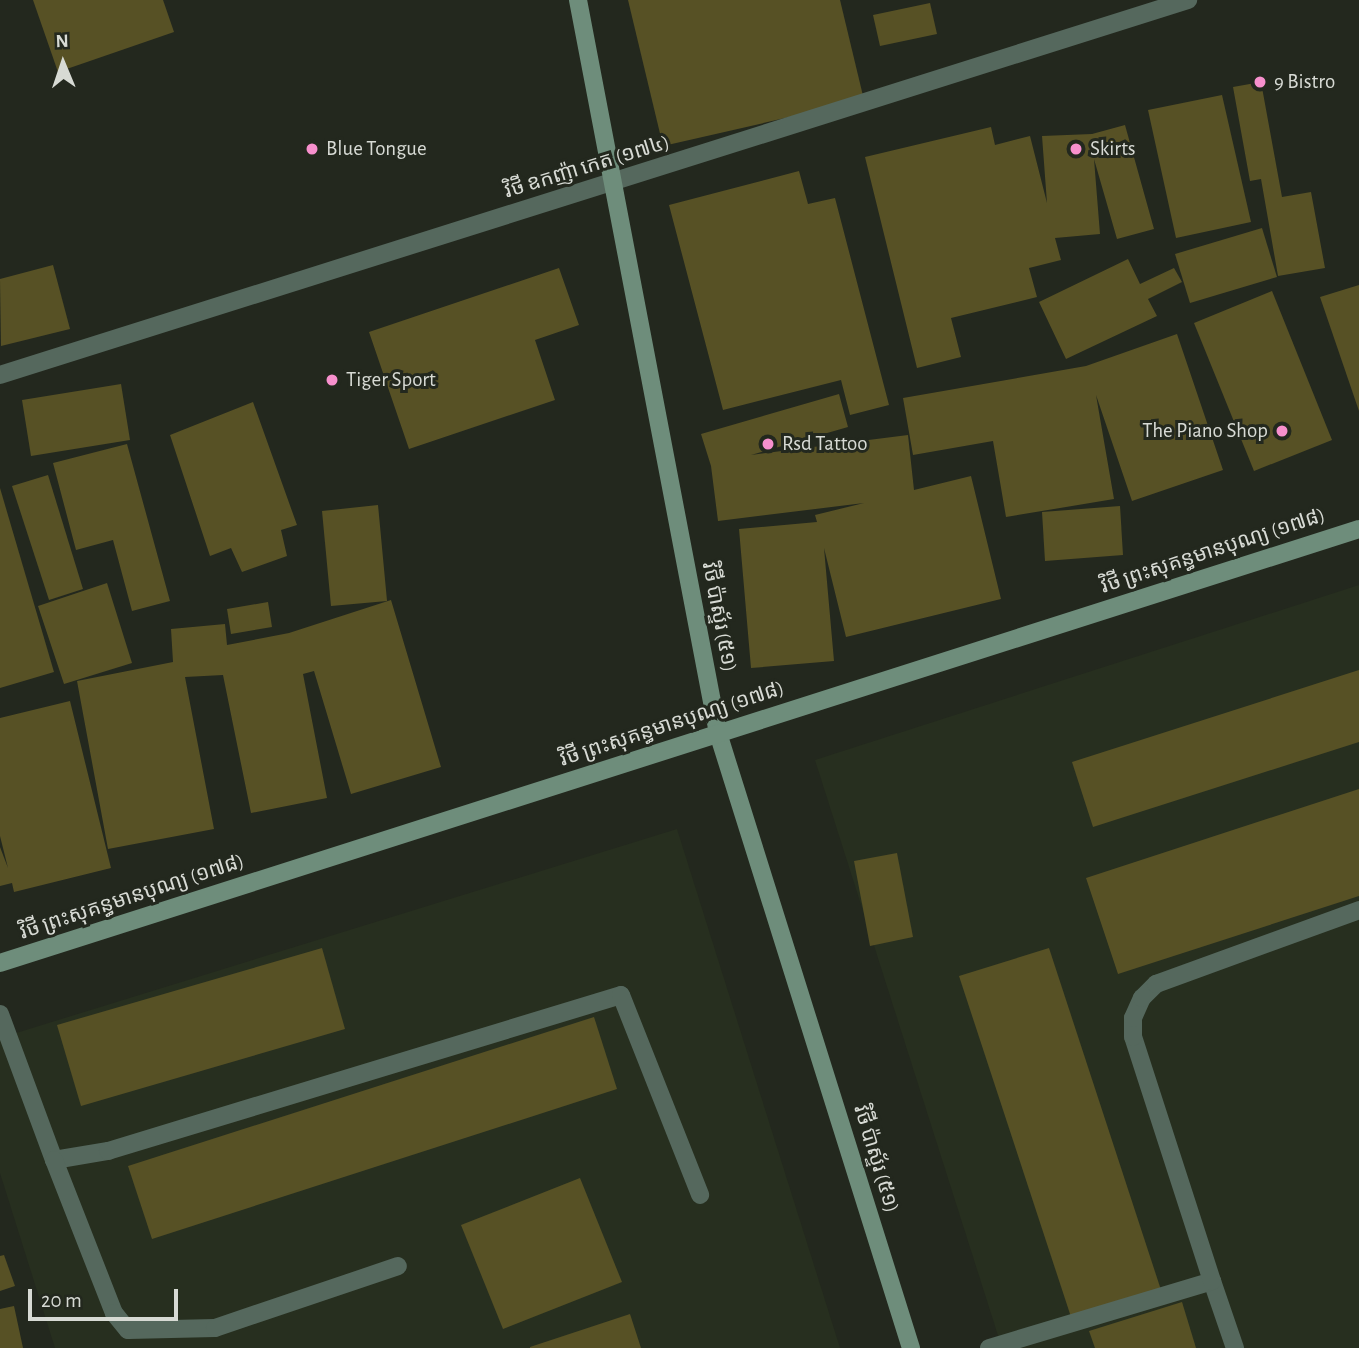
<!DOCTYPE html>
<html>
<head>
<meta charset="utf-8">
<style>
  body { margin:0 }
  #map { position:relative; width:1359px; height:1348px; overflow:hidden; background:#23281e; font-family:"Alegreya Sans","Noto Sans Khmer",sans-serif }
  div>[style] { position:absolute }
  [style*='--x'] { left:calc(var(--x)*1px); top:calc(var(--y)*1px); width:calc(var(--w)*1px); rotate:calc(var(--a)*1deg) }
  .built>* { inset:0; background:#272f1f }
  .building>* { inset:0; background:#575125 }
  .lane>* { height:18px; margin:-9px; padding:0 9px; transform-origin:9px; border-radius:9px; background:#55685d }
  .street>* { height:18px; margin:-9px; padding:0 9px; transform-origin:9px; border-radius:9px; background:#55685d }
  .secondary>* { height:18px; margin:-9px; padding:0 9px; transform-origin:9px; border-radius:9px; background:#6e8d7b }
  .dots>* { width:19px; height:19px; translate:-50% -50%; box-sizing:border-box; border:4px solid #23281e; border-radius:50% }
  span { translate:-50% -50%; white-space:nowrap; text-align:center; line-height:1.15; -webkit-text-stroke:6px #23281e; paint-order:stroke }
  .poi-label { font-size:21px; color:#d7dad4 }
  .left { translate:0 -50%; text-align:left }
  .right { translate:-100% -50%; text-align:right }
  .street-label { font-size:21px; color:#d7dad4 }
  .north { position:absolute; left:28px; top:28px; width:70px; height:70px; -webkit-text-stroke:5px #23281e; paint-order:stroke; rotate:358deg; font-size:19px; font-weight:700; line-height:28px; text-align:center; color:#d7dad4 }
  .north::after { content:''; display:block; margin:auto; width:24px; height:32px; background:#d7dad4; clip-path:polygon(50% 0,100% 100%,50% 72%,0 100%) }
  .scale { position:absolute; left:28px; top:1289px; width:150px; height:32px; box-sizing:border-box; border:4px solid #d7dad4; border-top:0; padding-left:9px; font-size:21px; line-height:24px; white-space:nowrap; color:#d7dad4; -webkit-text-stroke:5px #23281e; paint-order:stroke }
</style>
</head>
<body>
<div id="map">
  <div class="built">
    <div style="clip-path:polygon(1359px 585px,1359px 1348px,1002px 1348px,815px 760px)"></div>
    <div style="clip-path:polygon(677px 829px,840px 1348px,55px 1348px,0 1173px,0 1038px)"></div>
  </div>
  <div class="building">
    <div style="clip-path:polygon(33px 0,163px 0,174px 32px,58px 72px)"></div>
    <div style="clip-path:polygon(628px 0,840px 0,864px 100px,663px 146px)"></div>
    <div style="clip-path:polygon(930px 3px,937px 34px,880px 46px,873px 15px)"></div>
    <div style="clip-path:polygon(1261px 82px,1282px 197px,1311px 192px,1325px 268px,1278px 276px,1261px 179px,1250px 181px,1233px 87px)"></div>
    <div style="clip-path:polygon(1222px 95px,1251px 222px,1176px 238px,1148px 110px)"></div>
    <div style="clip-path:polygon(1125px 125px,1154px 229px,1117px 239px,1094px 159px,1100px 234px,1055px 238px,1061px 260px,1029px 268px,1037px 297px,951px 318px,961px 357px,917px 368px,865px 157px,991px 127px,995px 145px,1030px 136px,1047px 203px,1042px 136px,1092px 134px)"></div>
    <div style="clip-path:polygon(799px 171px,808px 204px,835px 198px,889px 405px,850px 415px,841px 380px,723px 410px,669px 205px)"></div>
    <div style="clip-path:polygon(1262px 228px,1277px 277px,1190px 303px,1175px 254px)"></div>
    <div style="clip-path:polygon(1128px 259px,1140px 284px,1174px 268px,1182px 282px,1148px 299px,1157px 316px,1066px 359px,1039px 302px)"></div>
    <div style="clip-path:polygon(53px 265px,70px 329px,1px 346px,0 279px)"></div>
    <div style="clip-path:polygon(559px 268px,579px 325px,535px 340px,555px 400px,409px 449px,369px 332px)"></div>
    <div style="clip-path:polygon(1359px 285px,1359px 411px,1320px 297px)"></div>
    <div style="clip-path:polygon(1272px 291px,1332px 440px,1254px 471px,1194px 323px)"></div>
    <div style="clip-path:polygon(1177px 334px,1223px 470px,1132px 501px,1096px 395px,1114px 499px,1006px 517px,993px 441px,913px 455px,903px 398px,1086px 366px)"></div>
    <div style="clip-path:polygon(121px 384px,130px 440px,31px 456px,22px 400px)"></div>
    <div style="clip-path:polygon(839px 394px,848px 427px,751px 455px,908px 435px,914px 490px,971px 476px,1001px 599px,846px 637px,824px 548px,834px 661px,751px 668px,739px 529px,817px 522px,815px 515px,864px 503px,718px 521px,711px 466px,701px 434px)"></div>
    <div style="clip-path:polygon(253px 402px,297px 525px,281px 530px,287px 556px,242px 572px,231px 548px,210px 556px,170px 435px)"></div>
    <div style="clip-path:polygon(127px 444px,170px 601px,132px 611px,113px 540px,76px 550px,53px 463px)"></div>
    <div style="clip-path:polygon(48px 475px,83px 589px,49px 600px,12px 486px)"></div>
    <div style="clip-path:polygon(0 488px,54px 672px,0 688px)"></div>
    <div style="clip-path:polygon(378px 505px,387px 601px,331px 606px,322px 511px)"></div>
    <div style="clip-path:polygon(1120px 506px,1123px 555px,1045px 561px,1042px 512px)"></div>
    <div style="clip-path:polygon(107px 583px,132px 663px,64px 684px,38px 606px)"></div>
    <div style="clip-path:polygon(391px 600px,441px 767px,351px 794px,314px 671px,303px 674px,327px 798px,251px 813px,223px 675px,185px 677px,214px 829px,108px 849px,77px 681px,173px 662px,171px 629px,225px 624px,227px 645px,289px 633px)"></div>
    <div style="clip-path:polygon(268px 602px,272px 627px,231px 634px,227px 609px)"></div>
    <div style="clip-path:polygon(1359px 670px,1359px 742px,1093px 827px,1072px 762px)"></div>
    <div style="clip-path:polygon(70px 701px,111px 868px,14px 892px,12px 883px,0 886px,0 847px,8px 868px,0 836px,0 718px)"></div>
    <div style="clip-path:polygon(1359px 789px,1359px 896px,1118px 974px,1086px 878px)"></div>
    <div style="clip-path:polygon(897px 853px,913px 937px,870px 946px,854px 861px)"></div>
    <div style="clip-path:polygon(322px 948px,345px 1029px,81px 1106px,57px 1025px)"></div>
    <div style="clip-path:polygon(1049px 948px,1161px 1290px,1072px 1320px,959px 976px)"></div>
    <div style="clip-path:polygon(594px 1017px,617px 1089px,152px 1239px,128px 1166px)"></div>
    <div style="clip-path:polygon(580px 1178px,622px 1282px,503px 1329px,461px 1225px)"></div>
    <div style="clip-path:polygon(4px 1255px,15px 1286px,0 1291px,0 1256px)"></div>
    <div style="clip-path:polygon(1182px 1302px,1196px 1348px,1095px 1348px,1089px 1331px)"></div>
    <div style="clip-path:polygon(14px 1306px,23px 1348px,0 1348px,0 1309px)"></div>
    <div style="clip-path:polygon(630px 1314px,641px 1348px,530px 1348px,530px 1347px)"></div>
  </div>
  <div class="lane">
    <div style="--x:0;--y:1014;--w:156;--a:69.7"></div>
    <div style="--x:54;--y:1160;--w:55;--a:-9.5"></div>
    <div style="--x:108;--y:1151;--w:536;--a:-16.91"></div>
    <div style="--x:621;--y:995;--w:215;--a:68.4"></div>
    <div style="--x:54;--y:1160;--w:164;--a:68.6"></div>
    <div style="--x:114;--y:1313;--w:22;--a:51"></div>
    <div style="--x:128;--y:1330;--w:87;--a:-1.3"></div>
    <div style="--x:215;--y:1328;--w:193;--a:-18.7"></div>
    <div style="--x:1212;--y:1281;--w:71;--a:71.1"></div>
    <div style="--x:989;--y:1348;--w:233;--a:-16.7"></div>
    <div style="--x:1212;--y:1281;--w:256;--a:-107.9"></div>
    <div style="--x:1133;--y:1037;--w:19;--a:-90"></div>
    <div style="--x:1133;--y:1018;--w:22;--a:-66"></div>
    <div style="--x:1142;--y:998;--w:20;--a:-45"></div>
    <div style="--x:1156;--y:984;--w:216;--a:-20"></div>
  </div>
  <div class="street">
    <div style="--x:0;--y:375;--w:1246;--a:-17.52"></div>
  </div>
  <div class="secondary">
    <div style="--x:578;--y:0;--w:746;--a:79.19"></div>
    <div style="--x:718;--y:733;--w:645;--a:72.58"></div>
    <div style="--x:0;--y:963;--w:1427;--a:-17.71"></div>
  </div>
  <div class="dots">
    <div style="left:1260px;top:82px;background:#f790cd"></div>
    <div style="left:312px;top:149px;background:#f790cd"></div>
    <div style="left:1076px;top:149px;background:#f790cd"></div>
    <div style="left:332px;top:380px;background:#f790cd"></div>
    <div style="left:1282px;top:431px;background:#f790cd"></div>
    <div style="left:768px;top:444px;background:#f790cd"></div>
  </div>
  <div class="poi-label">
    <span class="left" style="left:1274px;top:82px">9 Bistro</span>
    <span class="left" style="left:326px;top:149px">Blue Tongue</span>
    <span class="left" style="left:1090px;top:149px">Skirts</span>
    <span class="left" style="left:346px;top:380px">Tiger Sport</span>
    <span class="right" style="left:1268px;top:431px">The Piano Shop</span>
    <span class="left" style="left:782px;top:444px">Rsd Tattoo</span>
  </div>
  <div class="street-label">
    <span style="left:587px;top:167px;rotate:-17deg">វិថី ឧកញ៉ា កេត (១៧៤)</span>
    <span style="left:1213px;top:551px;rotate:-18deg">វិថី ព្រះសុគន្ធមានបុណ្យ (១៧៨)</span>
    <span style="left:719px;top:617px;rotate:79deg">វិថី ប៉ាស្ទ័រ (៥១)</span>
    <span style="left:672px;top:724px;rotate:-18deg">វិថី ព្រះសុគន្ធមានបុណ្យ (១៧៨)</span>
    <span style="left:132px;top:897px;rotate:-18deg">វិថី ព្រះសុគន្ធមានបុណ្យ (១៧៨)</span>
    <span style="left:876px;top:1159px;rotate:73deg">វិថី ប៉ាស្ទ័រ (៥១)</span>
  </div>
  <div class="north">N</div>
  <div class="scale">20 m</div>
</div>
</body>
</html>
